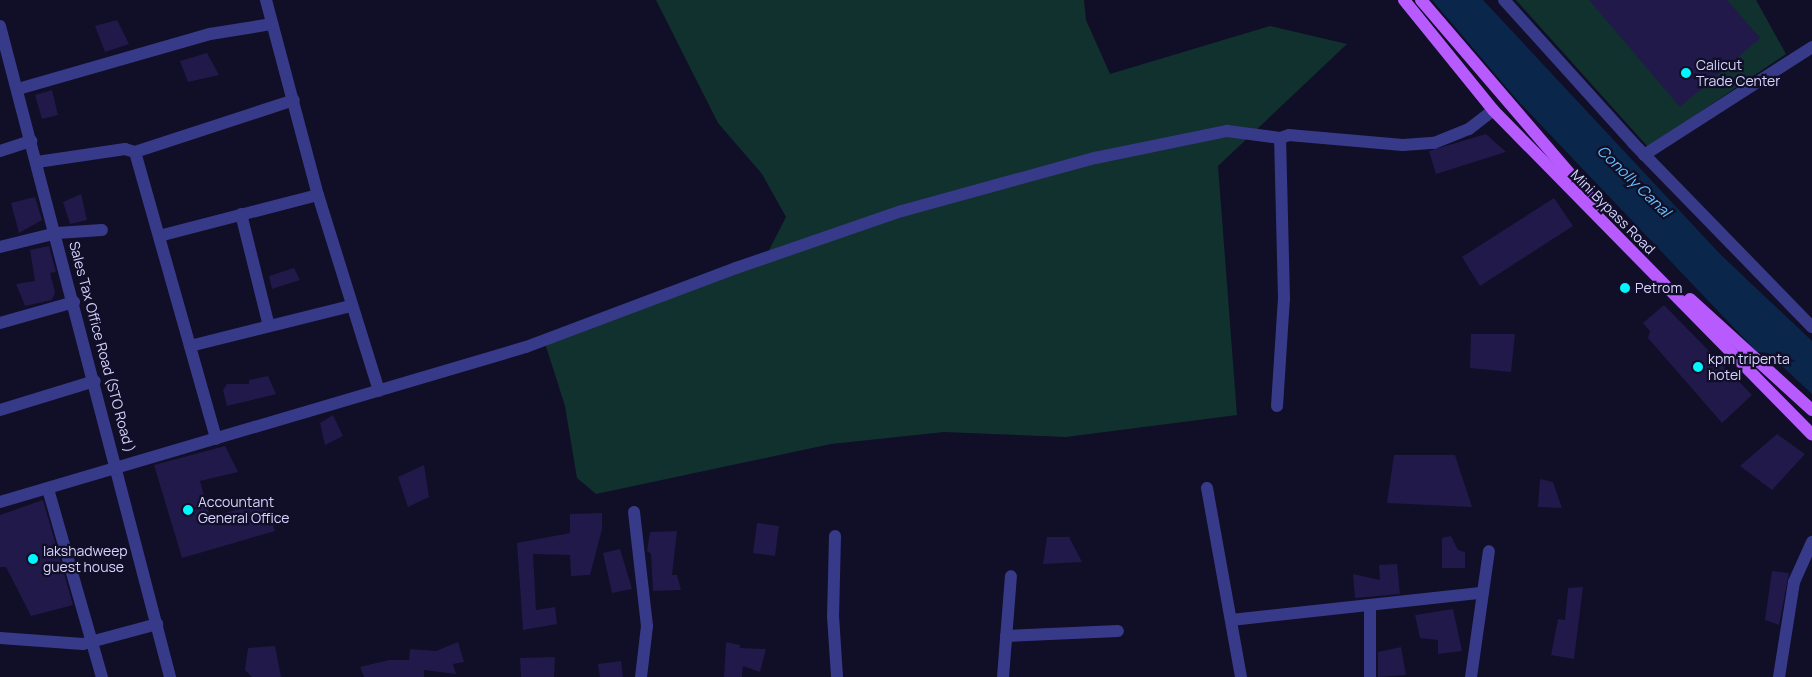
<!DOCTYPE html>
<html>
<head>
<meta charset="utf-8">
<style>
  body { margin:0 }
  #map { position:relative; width:1812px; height:677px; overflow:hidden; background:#110e27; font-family:Manrope,sans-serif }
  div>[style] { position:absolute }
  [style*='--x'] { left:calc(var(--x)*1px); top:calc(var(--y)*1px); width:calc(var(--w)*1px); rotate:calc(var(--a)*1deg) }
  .green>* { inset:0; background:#11312e }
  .water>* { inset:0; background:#0a264a }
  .building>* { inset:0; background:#201949 }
  .minor>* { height:12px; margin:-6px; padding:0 6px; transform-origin:6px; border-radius:6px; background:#373a88 }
  .major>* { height:12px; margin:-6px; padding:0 6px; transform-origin:6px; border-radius:6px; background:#b75bff }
  .dots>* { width:14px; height:14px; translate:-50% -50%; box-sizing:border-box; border:2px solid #110e27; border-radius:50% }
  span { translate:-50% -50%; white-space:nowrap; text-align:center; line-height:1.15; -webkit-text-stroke:4.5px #110e27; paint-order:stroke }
  .poi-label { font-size:14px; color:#d6d4ff }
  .left { translate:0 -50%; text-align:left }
  .street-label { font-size:14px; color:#d6d4ff }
  .water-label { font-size:15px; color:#62c1ff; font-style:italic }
</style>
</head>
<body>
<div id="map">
  <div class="green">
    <div style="clip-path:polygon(656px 0,1084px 0,1086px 20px,1110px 74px,1270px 26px,1347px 44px,1218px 166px,1237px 415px,1066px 437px,944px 432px,831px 444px,596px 494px,577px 478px,565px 406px,544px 340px,765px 258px,786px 217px,762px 174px,718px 123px)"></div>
    <div style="clip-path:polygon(1516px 0,1756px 0,1786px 54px,1648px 147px)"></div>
  </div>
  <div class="water">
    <div style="clip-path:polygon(1432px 0,1483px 0,1721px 255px,1812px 341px,1812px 394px,1768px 353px,1757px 352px,1518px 101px)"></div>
  </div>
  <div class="building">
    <div style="clip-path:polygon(1589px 0,1727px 0,1760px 38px,1680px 107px)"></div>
    <div style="clip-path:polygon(117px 20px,129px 44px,105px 52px,95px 26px)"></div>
    <div style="clip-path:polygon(207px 53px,219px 75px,188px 82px,180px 61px)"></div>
    <div style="clip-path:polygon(52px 90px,58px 115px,42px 119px,35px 95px)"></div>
    <div style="clip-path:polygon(1486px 134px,1506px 152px,1436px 174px,1429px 151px)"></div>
    <div style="clip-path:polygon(81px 194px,87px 220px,70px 224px,63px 202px)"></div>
    <div style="clip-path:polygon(35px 197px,42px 220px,19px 233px,11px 203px)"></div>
    <div style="clip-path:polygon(1554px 198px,1573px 226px,1480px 286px,1462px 257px)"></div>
    <div style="clip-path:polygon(49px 246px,56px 272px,50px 273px,55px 292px,52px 300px,25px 306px,16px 284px,35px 281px,30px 250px)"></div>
    <div style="clip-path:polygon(294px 268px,300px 280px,272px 289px,269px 276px)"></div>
    <div style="clip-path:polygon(1664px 305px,1752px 395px,1722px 423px,1648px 338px,1650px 331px,1643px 323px)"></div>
    <div style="clip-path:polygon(1471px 334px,1515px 334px,1511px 372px,1470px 368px)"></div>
    <div style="clip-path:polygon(268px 376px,276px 394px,227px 406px,223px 390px,227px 384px,249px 384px,249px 380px)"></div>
    <div style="clip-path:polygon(333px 415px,343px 436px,325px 445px,320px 423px)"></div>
    <div style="clip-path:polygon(1777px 434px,1805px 454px,1772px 490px,1740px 466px)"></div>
    <div style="clip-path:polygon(225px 446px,238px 472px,200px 481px,210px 517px,265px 502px,275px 531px,182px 558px,154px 465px)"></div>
    <div style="clip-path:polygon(1394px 455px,1455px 455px,1472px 507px,1387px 503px)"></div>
    <div style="clip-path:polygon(424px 465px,429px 497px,408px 507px,398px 477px)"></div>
    <div style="clip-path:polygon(1540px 479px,1553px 482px,1562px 508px,1538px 507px)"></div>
    <div style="clip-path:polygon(43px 500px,73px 605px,31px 616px,6px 567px,0 567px,0 515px)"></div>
    <div style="clip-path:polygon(602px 513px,602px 529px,590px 575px,571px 576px,570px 555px,533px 554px,536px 610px,555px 607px,557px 624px,523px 630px,517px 543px,570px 533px,570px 514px)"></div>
    <div style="clip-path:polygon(757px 523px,779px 526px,775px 556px,753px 553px)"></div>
    <div style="clip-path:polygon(677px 531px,672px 575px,677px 575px,681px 590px,653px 591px,651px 554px,647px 551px,650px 532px)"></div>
    <div style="clip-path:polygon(1451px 536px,1458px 550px,1465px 552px,1465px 568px,1442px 568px,1442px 538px)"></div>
    <div style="clip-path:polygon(1047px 537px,1069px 537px,1082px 562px,1043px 564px)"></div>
    <div style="clip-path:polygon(620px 549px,632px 589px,612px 593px,603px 553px)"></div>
    <div style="clip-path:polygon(1397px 564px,1400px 594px,1355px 598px,1353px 574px,1380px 580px,1379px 565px)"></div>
    <div style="clip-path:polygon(1772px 571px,1789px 573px,1779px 625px,1765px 620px)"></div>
    <div style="clip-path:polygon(1583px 587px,1574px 659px,1551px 655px,1558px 619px,1565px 620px,1568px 588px)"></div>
    <div style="clip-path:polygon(1453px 609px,1462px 651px,1438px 654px,1438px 640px,1420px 638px,1415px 615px)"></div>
    <div style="clip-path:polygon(458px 642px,464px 662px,453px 664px,456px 674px,424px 670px,424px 677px,364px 677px,360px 667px,389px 660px,409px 660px,410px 649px,436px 651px)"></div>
    <div style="clip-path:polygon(726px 642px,740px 645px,740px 648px,766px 649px,760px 672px,743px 666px,742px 677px,724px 677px)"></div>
    <div style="clip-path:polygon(275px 646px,281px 677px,252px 677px,245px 670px,248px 648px)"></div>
    <div style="clip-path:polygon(1401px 647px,1406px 675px,1378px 677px,1378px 652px)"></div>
    <div style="clip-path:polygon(555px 657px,554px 677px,521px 677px,520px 658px)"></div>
    <div style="clip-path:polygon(621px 661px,623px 677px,600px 677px,598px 664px)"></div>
  </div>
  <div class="minor">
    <div style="--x:266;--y:0;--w:202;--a:75.1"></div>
    <div style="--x:318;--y:195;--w:205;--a:72.7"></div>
    <div style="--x:1504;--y:0;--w:193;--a:47.9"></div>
    <div style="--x:1633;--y:143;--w:257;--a:45.8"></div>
    <div style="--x:0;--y:26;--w:673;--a:75.36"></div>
    <div style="--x:18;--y:89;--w:200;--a:-16"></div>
    <div style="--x:210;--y:34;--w:63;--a:-9.2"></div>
    <div style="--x:0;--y:151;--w:33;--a:-18"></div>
    <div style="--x:135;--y:152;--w:298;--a:74.2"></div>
    <div style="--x:1644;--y:155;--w:200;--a:-32.7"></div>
    <div style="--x:37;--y:162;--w:89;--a:-8.4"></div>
    <div style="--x:125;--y:149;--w:10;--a:17"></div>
    <div style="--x:135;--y:152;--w:167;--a:-18.1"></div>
    <div style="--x:241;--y:214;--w:115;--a:76"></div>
    <div style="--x:159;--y:236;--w:164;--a:-14.5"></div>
    <div style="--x:0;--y:247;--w:59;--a:-13.8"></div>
    <div style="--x:57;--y:233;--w:45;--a:-3.8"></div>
    <div style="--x:0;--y:323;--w:77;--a:-15.8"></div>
    <div style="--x:190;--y:346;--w:166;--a:-14"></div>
    <div style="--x:1277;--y:406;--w:107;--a:-86.3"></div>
    <div style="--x:1284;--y:299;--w:161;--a:-91.4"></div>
    <div style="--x:1280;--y:138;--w:9;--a:-18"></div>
    <div style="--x:1289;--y:135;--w:114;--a:5"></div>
    <div style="--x:1403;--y:145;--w:31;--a:-4"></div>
    <div style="--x:1434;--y:143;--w:38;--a:-22"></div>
    <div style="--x:1469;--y:129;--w:31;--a:-38"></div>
    <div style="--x:0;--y:410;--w:99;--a:-17"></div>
    <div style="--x:1207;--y:488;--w:192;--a:79.8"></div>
    <div style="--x:48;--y:489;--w:196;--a:74"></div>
    <div style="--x:0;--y:502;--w:548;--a:-16.42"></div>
    <div style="--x:526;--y:347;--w:224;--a:-20.6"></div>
    <div style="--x:736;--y:268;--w:176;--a:-19"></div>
    <div style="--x:902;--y:211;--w:200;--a:-15.4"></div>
    <div style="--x:1095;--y:158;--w:135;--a:-11.6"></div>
    <div style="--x:1227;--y:131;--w:53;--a:7.5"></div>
    <div style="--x:634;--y:512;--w:115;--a:83.5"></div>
    <div style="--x:647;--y:626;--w:51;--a:96.7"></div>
    <div style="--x:835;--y:536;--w:80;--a:91.4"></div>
    <div style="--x:833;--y:616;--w:61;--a:86.2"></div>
    <div style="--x:1231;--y:620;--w:251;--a:-6.2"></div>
    <div style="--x:1006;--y:636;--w:112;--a:-2.6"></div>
    <div style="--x:0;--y:638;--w:83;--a:4.1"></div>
    <div style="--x:83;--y:644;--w:77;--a:-15.1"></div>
    <div style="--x:1003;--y:677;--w:101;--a:-85.5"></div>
    <div style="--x:1370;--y:677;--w:72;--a:-90"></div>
    <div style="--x:1471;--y:677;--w:127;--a:-81.9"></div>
    <div style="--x:1779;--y:677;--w:96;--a:-81"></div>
    <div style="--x:1794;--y:582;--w:44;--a:-65.8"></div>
  </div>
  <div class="major">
    <div style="--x:1404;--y:0;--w:141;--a:51"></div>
    <div style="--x:1493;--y:110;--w:455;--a:45.5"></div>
    <div style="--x:1421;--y:0;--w:265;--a:49.4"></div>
    <div style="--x:1690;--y:299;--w:165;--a:42.3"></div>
  </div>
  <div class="dots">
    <div style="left:1686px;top:73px;background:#00f7ff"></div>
    <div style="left:1625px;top:288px;background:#00f7ff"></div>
    <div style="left:1698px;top:367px;background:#00f7ff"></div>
    <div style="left:188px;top:510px;background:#00f7ff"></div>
    <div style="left:33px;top:559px;background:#00f7ff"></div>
  </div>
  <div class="poi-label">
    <span class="left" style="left:1696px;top:73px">Calicut<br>Trade Center</span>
    <span class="left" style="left:1635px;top:288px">Petrom</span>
    <span class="left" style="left:1708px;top:367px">kpm tripenta<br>hotel</span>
    <span class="left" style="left:198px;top:510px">Accountant<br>General Office</span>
    <span class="left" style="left:43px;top:559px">lakshadweep<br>guest house</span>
  </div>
  <div class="street-label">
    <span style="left:1613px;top:212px;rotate:45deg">Mini Bypass Road</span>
    <span style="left:102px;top:347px;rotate:75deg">Sales Tax Office Road (STO Road )</span>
  </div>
  <div class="water-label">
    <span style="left:1634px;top:181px;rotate:44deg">Conolly Canal</span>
  </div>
</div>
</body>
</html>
